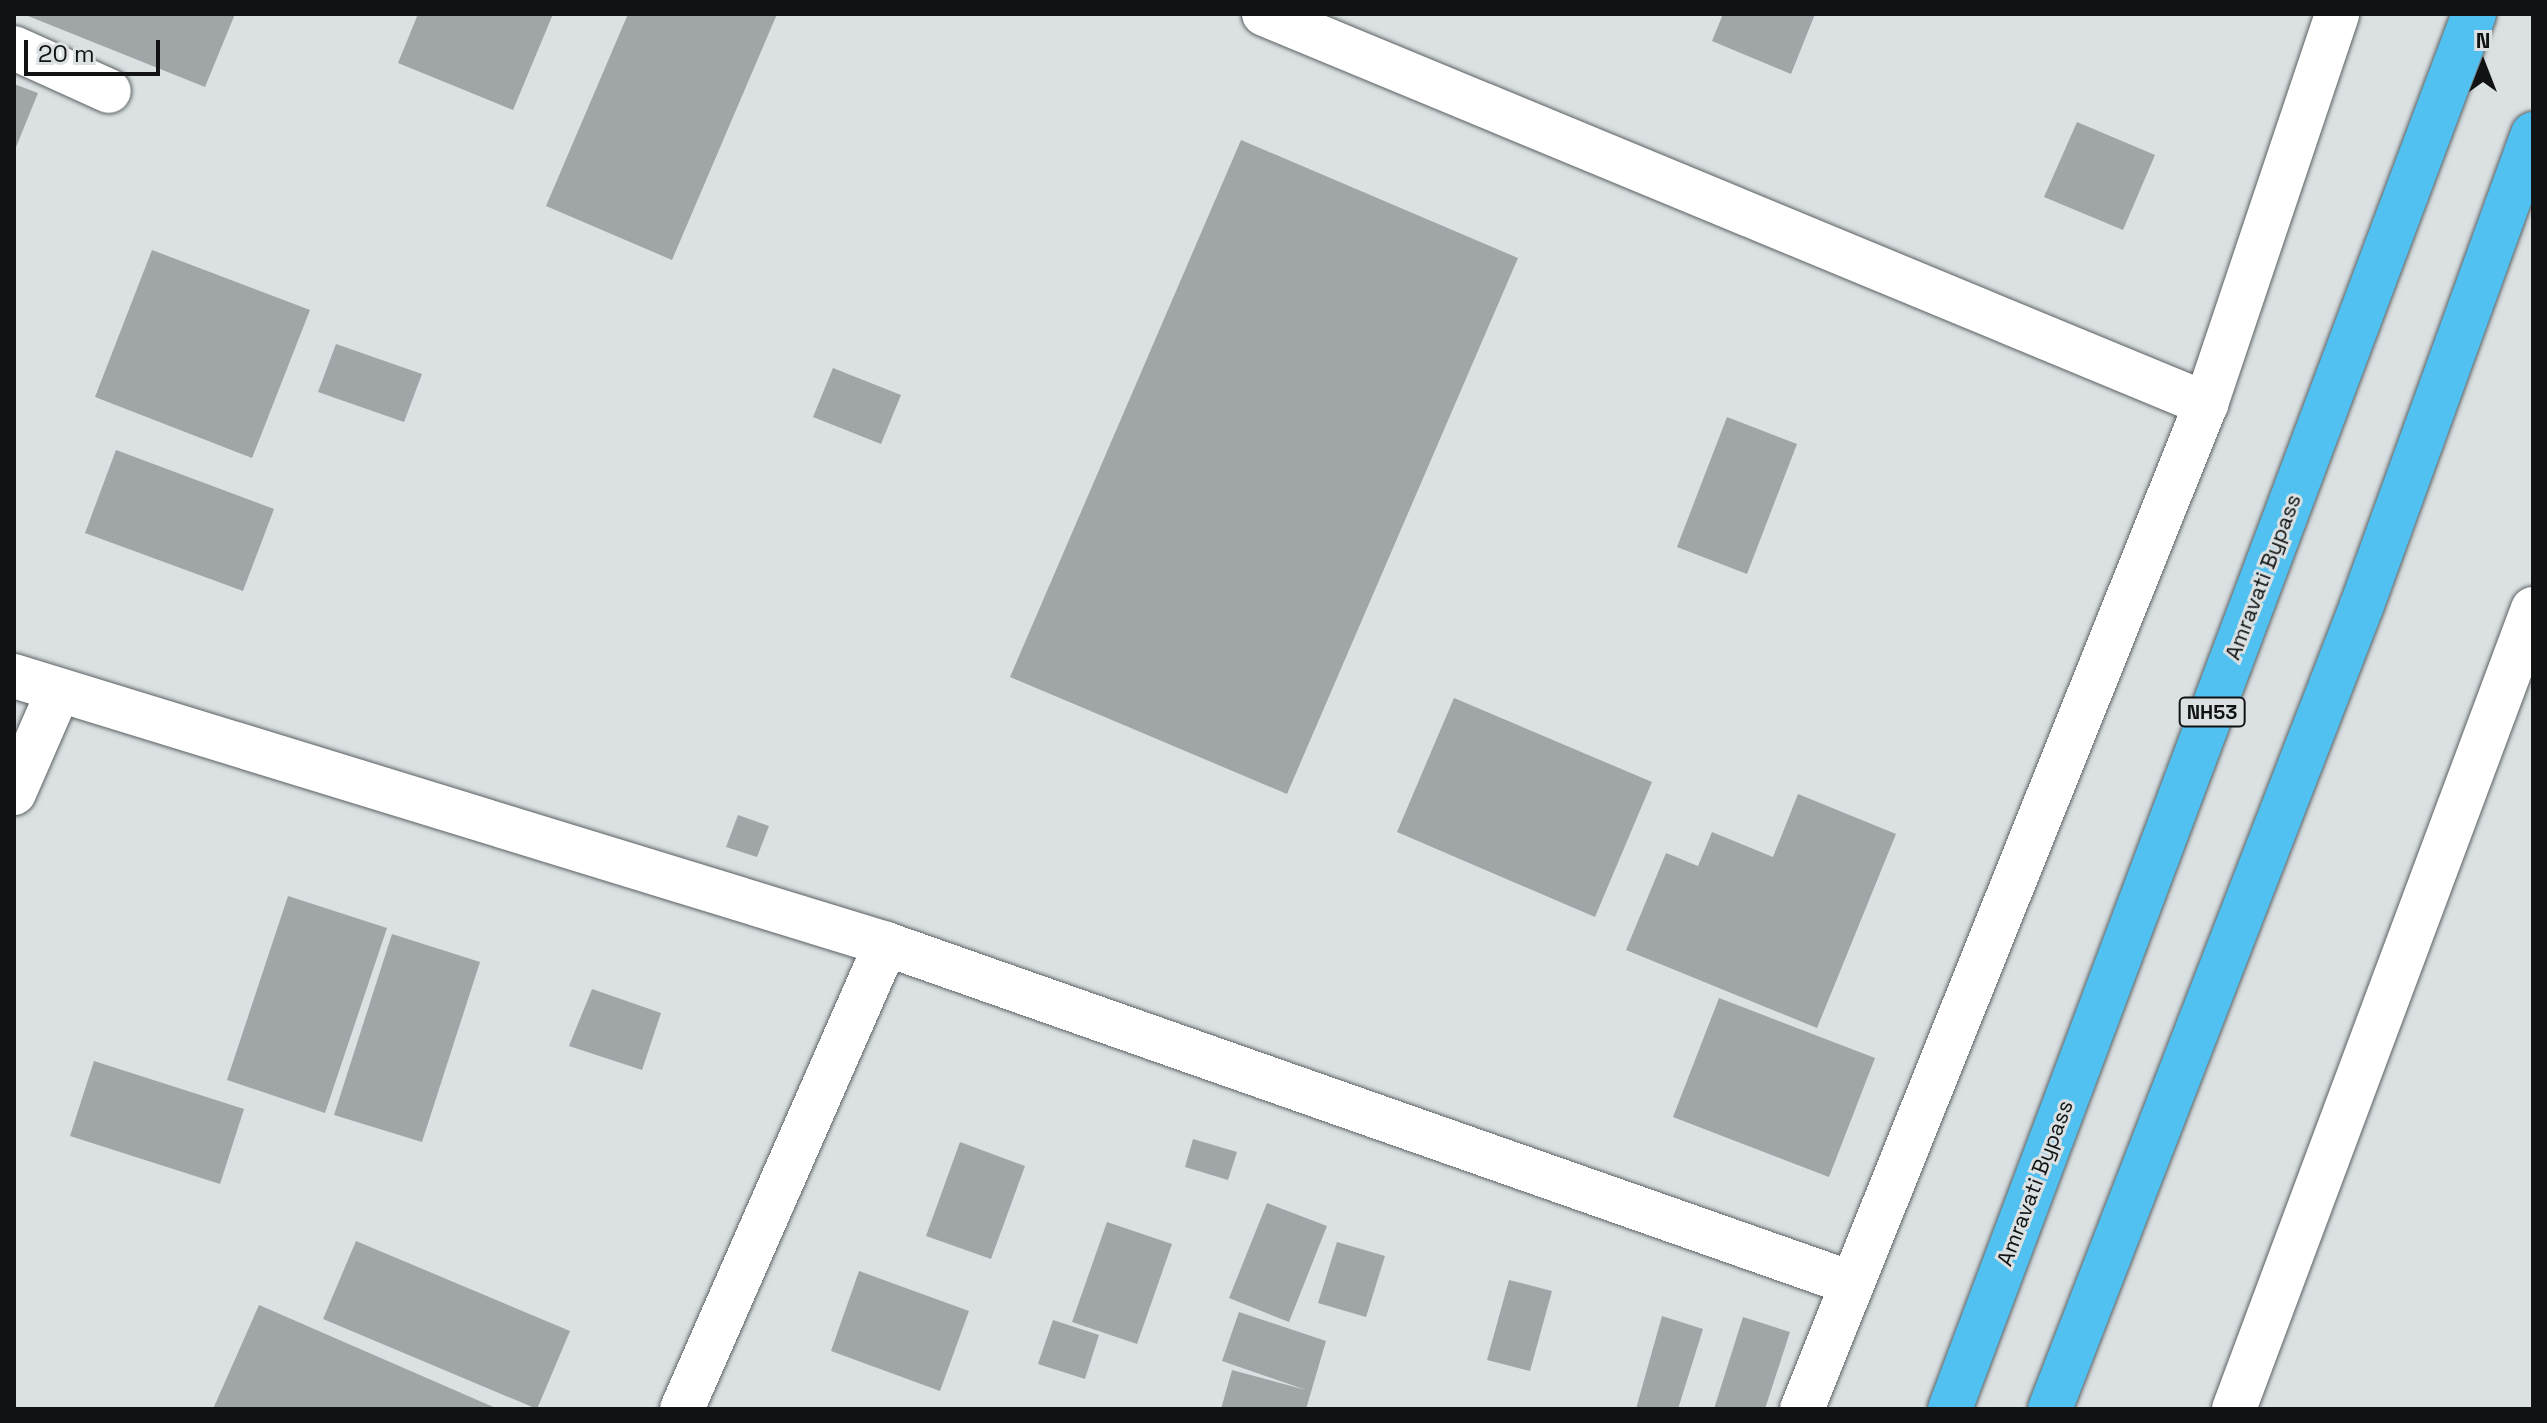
<!DOCTYPE html>
<html>
<head>
<meta charset="utf-8">
<style>
  body { margin:0 }
  #map { position:relative; width:2547px; height:1423px; overflow:hidden; background:#dbe1e3; font-family:"Space Grotesk",sans-serif }
  div>[style] { position:absolute }
  [style*='--x'] { left:calc(var(--x)*1px); top:calc(var(--y)*1px); width:calc(var(--w)*1px); rotate:calc(var(--a)*1deg) }
  .building>* { inset:0; background:#a0a5a8 }
  .roads { filter:drop-shadow(0 0 2px #5c6163) drop-shadow(0 0 2px #5c6163) }
  .minor>* { height:44px; margin:-22px; padding:0 22px; transform-origin:22px; border-radius:22px; background:#fff }
  .highway>* { height:44px; margin:-22px; padding:0 22px; transform-origin:22px; border-radius:22px; background:#50c1f0 }
  span { translate:-50% -50%; white-space:nowrap; text-align:center; line-height:1.15; -webkit-text-stroke:6px #dbe1e3; paint-order:stroke }
  .shield-label span { padding:2px 6px; background:#dbe1e3; border:2px solid; border-radius:6px; -webkit-text-stroke-width:0 }
  .shield-label { font-size:20px; color:#101213; font-weight:700 }
  .street-label { font-size:22px; color:#101213 }
  .frame { position:absolute; inset:0; border:16px solid #101213; pointer-events:none }
  .north { position:absolute; left:2443px; top:24px; width:80px; height:80px; -webkit-text-stroke:6px #dbe1e3; paint-order:stroke; rotate:0deg; font-size:22px; font-weight:700; line-height:32px; text-align:center; color:#101213 }
  .north::after { content:''; display:block; margin:auto; width:28px; height:36px; background:#101213; clip-path:polygon(50% 0,100% 100%,50% 72%,0 100%) }
  .scale { position:absolute; left:24px; top:40px; width:136px; height:36px; box-sizing:border-box; border:4px solid #101213; border-top:0; padding-left:10px; font-size:24px; line-height:28px; white-space:nowrap; color:#101213; -webkit-text-stroke:6px #dbe1e3; paint-order:stroke }
</style>
</head>
<body>
<div id="map">
  <div class="building">
    <div style="clip-path:polygon(23px 14px,235px 14px,205px 87px)"></div>
    <div style="clip-path:polygon(418px 14px,553px 14px,513px 110px,398px 63px)"></div>
    <div style="clip-path:polygon(628px 14px,777px 14px,672px 260px,546px 206px)"></div>
    <div style="clip-path:polygon(1723px 14px,1815px 14px,1791px 74px,1712px 41px)"></div>
    <div style="clip-path:polygon(14px 84px,38px 93px,14px 152px)"></div>
    <div style="clip-path:polygon(2077px 122px,2155px 155px,2123px 230px,2044px 197px)"></div>
    <div style="clip-path:polygon(1241px 140px,1518px 258px,1287px 794px,1010px 677px)"></div>
    <div style="clip-path:polygon(152px 250px,310px 310px,252px 458px,95px 397px)"></div>
    <div style="clip-path:polygon(336px 344px,422px 374px,404px 422px,318px 392px)"></div>
    <div style="clip-path:polygon(833px 368px,901px 395px,881px 444px,813px 417px)"></div>
    <div style="clip-path:polygon(1727px 417px,1797px 444px,1747px 574px,1677px 547px)"></div>
    <div style="clip-path:polygon(116px 450px,274px 509px,243px 591px,85px 533px)"></div>
    <div style="clip-path:polygon(1454px 698px,1652px 782px,1595px 917px,1397px 832px)"></div>
    <div style="clip-path:polygon(1798px 794px,1896px 834px,1817px 1028px,1626px 950px,1666px 853px,1698px 866px,1712px 832px,1773px 857px)"></div>
    <div style="clip-path:polygon(738px 815px,769px 826px,757px 857px,726px 847px)"></div>
    <div style="clip-path:polygon(288px 896px,387px 928px,325px 1113px,227px 1080px)"></div>
    <div style="clip-path:polygon(392px 934px,480px 962px,422px 1142px,334px 1115px)"></div>
    <div style="clip-path:polygon(592px 989px,661px 1013px,642px 1070px,569px 1046px)"></div>
    <div style="clip-path:polygon(1719px 998px,1875px 1058px,1829px 1177px,1673px 1117px)"></div>
    <div style="clip-path:polygon(94px 1061px,244px 1109px,220px 1184px,70px 1136px)"></div>
    <div style="clip-path:polygon(1193px 1139px,1237px 1152px,1228px 1180px,1185px 1167px)"></div>
    <div style="clip-path:polygon(960px 1142px,1025px 1166px,991px 1259px,926px 1236px)"></div>
    <div style="clip-path:polygon(1267px 1203px,1327px 1226px,1289px 1322px,1229px 1298px)"></div>
    <div style="clip-path:polygon(1107px 1222px,1172px 1244px,1137px 1344px,1072px 1322px)"></div>
    <div style="clip-path:polygon(356px 1241px,570px 1331px,537px 1409px,323px 1319px)"></div>
    <div style="clip-path:polygon(1337px 1242px,1385px 1256px,1366px 1317px,1318px 1303px)"></div>
    <div style="clip-path:polygon(859px 1271px,969px 1311px,940px 1391px,831px 1351px)"></div>
    <div style="clip-path:polygon(1509px 1280px,1552px 1291px,1530px 1371px,1487px 1360px)"></div>
    <div style="clip-path:polygon(259px 1305px,498px 1409px,213px 1409px)"></div>
    <div style="clip-path:polygon(1239px 1312px,1326px 1341px,1306px 1409px,1221px 1409px,1232px 1370px,1306px 1390px,1222px 1361px)"></div>
    <div style="clip-path:polygon(1662px 1316px,1703px 1329px,1678px 1409px,1636px 1409px)"></div>
    <div style="clip-path:polygon(1743px 1317px,1790px 1332px,1765px 1409px,1714px 1409px)"></div>
    <div style="clip-path:polygon(1053px 1320px,1099px 1335px,1085px 1379px,1038px 1364px)"></div>
  </div>
  <div class="roads">
    <div class="minor">
      <div style="--x:1264;--y:14;--w:1020;--a:22.49"></div>
      <div style="--x:2206;--y:404;--w:411;--a:-71.4"></div>
      <div style="--x:14;--y:48;--w:104;--a:24.4"></div>
      <div style="--x:14;--y:676;--w:912;--a:17.08"></div>
      <div style="--x:886;--y:944;--w:1023;--a:19.36"></div>
      <div style="--x:14;--y:793;--w:110;--a:-66.5"></div>
      <div style="--x:682;--y:1409;--w:508;--a:-66.31"></div>
      <div style="--x:1802;--y:1409;--w:1083;--a:-68.1"></div>
      <div style="--x:2234;--y:1409;--w:854;--a:-69.51"></div>
    </div>
    <div class="highway">
      <div style="--x:1950;--y:1409;--w:1490;--a:-69.41"></div>
      <div style="--x:2050;--y:1409;--w:862;--a:-68.79"></div>
      <div style="--x:2362;--y:605;--w:501;--a:-70.05"></div>
    </div>
  </div>
  <div class="shield-label">
    <span style="left:2212px;top:712px">NH53</span>
  </div>
  <div class="street-label">
    <span style="left:2263px;top:577px;rotate:-69deg">Amravati Bypass</span>
    <span style="left:2035px;top:1183px;rotate:-69deg">Amravati Bypass</span>
  </div>
  <div class="frame"></div>
  <div class="north">N</div>
  <div class="scale">20 m</div>
</div>
</body>
</html>
